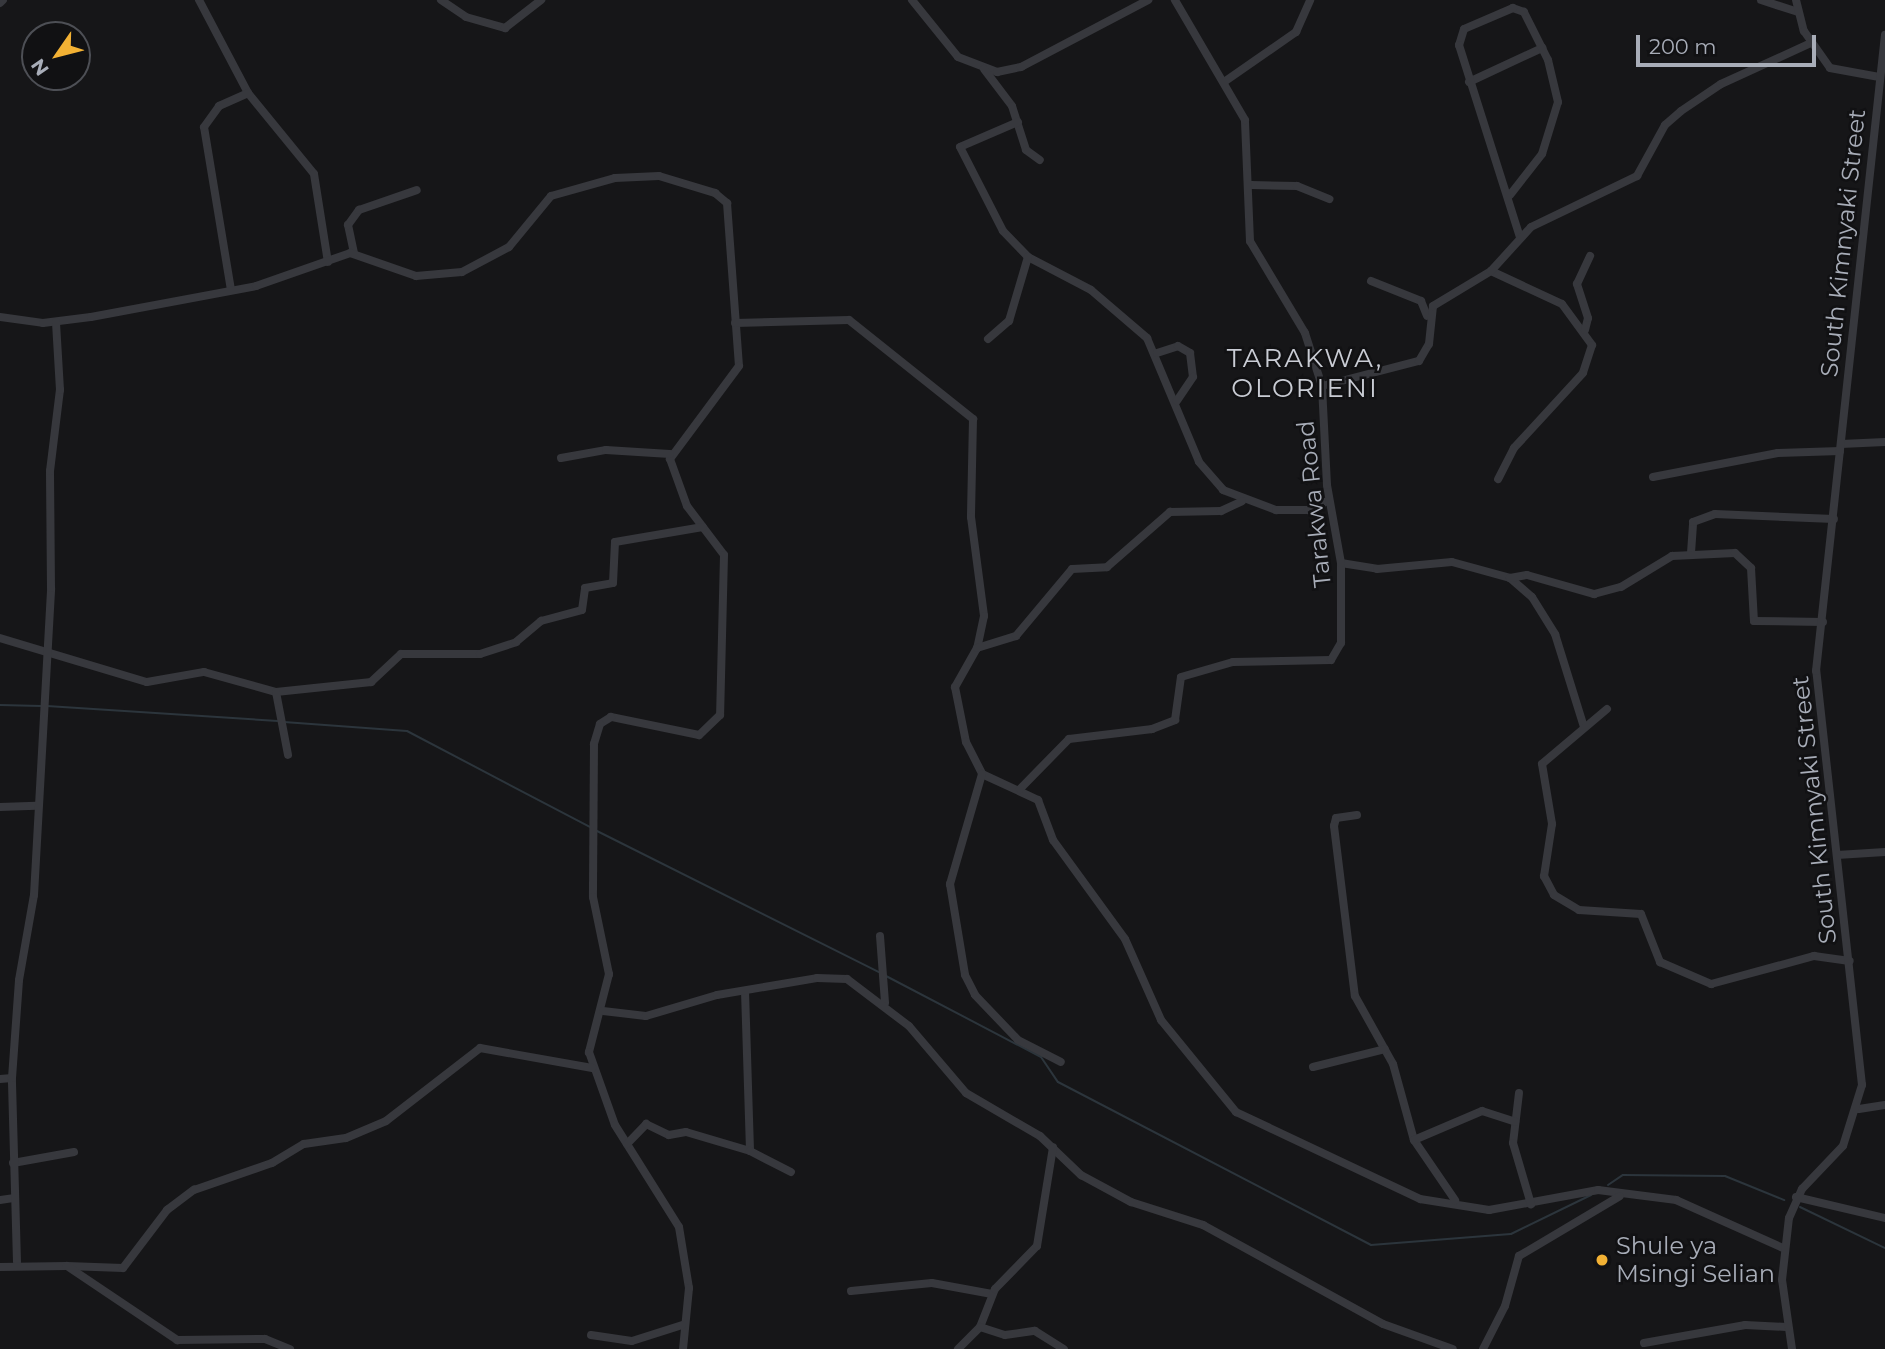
<!DOCTYPE html>
<html>
<head>
<meta charset="utf-8">
<style>
  body { margin:0 }
  #map { position:relative; width:1885px; height:1349px; overflow:hidden; background:#161618; font-family:Montserrat,sans-serif }
  div>[style] { position:absolute }
  [style*='--x'] { left:calc(var(--x)*1px); top:calc(var(--y)*1px); width:calc(var(--w)*1px); rotate:calc(var(--a)*1deg) }
  .stream>* { height:2px; margin:-1px; padding:0 1px; transform-origin:1px; border-radius:1px; background:#2c353c }
  .minor>* { height:8px; margin:-4px; padding:0 4px; transform-origin:4px; border-radius:4px; background:#37383d }
  .dots>* { width:19px; height:19px; translate:-50% -50%; box-sizing:border-box; border:4px solid #111113; border-radius:50% }
  span { translate:-50% -50%; white-space:nowrap; text-align:center; line-height:1.15; -webkit-text-stroke:5px #111113; paint-order:stroke }
  .street-label { font-size:24px; color:#a8adb8 }
  .poi-label { font-size:24px; color:#a8adb8 }
  .left { translate:0 -50%; text-align:left }
  .neighbourhood-label { font-size:26px; color:#c9ccd4; letter-spacing:2px }
  .north { position:absolute; left:21px; top:21px; width:70px; height:70px; box-sizing:border-box; background:#111113; border:2px solid #4d4f55; border-radius:50%; rotate:235deg; font-size:19px; font-weight:700; line-height:28px; text-align:center; color:#a8adb8 }
  .north::after { content:''; display:block; margin:auto; width:24px; height:32px; background:#f2b134; clip-path:polygon(50% 0,100% 100%,50% 72%,0 100%) }
  .scale { position:absolute; left:1636px; top:35px; width:180px; height:32px; box-sizing:border-box; border:4px solid #a8adb8; border-top:0; padding-left:9px; font-size:21px; line-height:24px; white-space:nowrap; color:#a8adb8; -webkit-text-stroke:5px #111113; paint-order:stroke }
</style>
</head>
<body>
<div id="map">
  <div class="stream">
    <div style="--x:0;--y:705;--w:41;--a:1.4"></div>
    <div style="--x:47;--y:706;--w:231;--a:3.7"></div>
    <div style="--x:284;--y:722;--w:123;--a:4.2"></div>
    <div style="--x:407;--y:731;--w:207;--a:27.7"></div>
    <div style="--x:595;--y:830;--w:317;--a:26.6"></div>
    <div style="--x:886;--y:976;--w:175;--a:27.6"></div>
    <div style="--x:1041;--y:1057;--w:30;--a:56"></div>
    <div style="--x:1058;--y:1082;--w:353;--a:27.5"></div>
    <div style="--x:1371;--y:1245;--w:140;--a:-4.5"></div>
    <div style="--x:1511;--y:1234;--w:89;--a:-26"></div>
    <div style="--x:1608;--y:1185;--w:18;--a:-34"></div>
    <div style="--x:1623;--y:1175;--w:102;--a:0.6"></div>
    <div style="--x:1725;--y:1176;--w:64;--a:22.1"></div>
    <div style="--x:1800;--y:1207;--w:94;--a:25.8"></div>
  </div>
  <div class="minor">
    <div style="--x:199;--y:0;--w:105;--a:62.2"></div>
    <div style="--x:248;--y:93;--w:104;--a:50.8"></div>
    <div style="--x:314;--y:174;--w:89;--a:81"></div>
    <div style="--x:441;--y:0;--w:30;--a:34"></div>
    <div style="--x:466;--y:17;--w:41;--a:15.8"></div>
    <div style="--x:505;--y:28;--w:46;--a:-37.9"></div>
    <div style="--x:912;--y:0;--w:73;--a:51.1"></div>
    <div style="--x:958;--y:57;--w:42;--a:21"></div>
    <div style="--x:997;--y:72;--w:25;--a:-12"></div>
    <div style="--x:1021;--y:67;--w:144;--a:-27.8"></div>
    <div style="--x:1761;--y:0;--w:39;--a:18"></div>
    <div style="--x:1796;--y:0;--w:32;--a:76"></div>
    <div style="--x:1804;--y:31;--w:45;--a:54.9"></div>
    <div style="--x:1830;--y:68;--w:50;--a:10.4"></div>
    <div style="--x:0;--y:3;--w:4;--a:-45"></div>
    <div style="--x:984;--y:69;--w:46;--a:52.9"></div>
    <div style="--x:1012;--y:106;--w:46;--a:72.3"></div>
    <div style="--x:1026;--y:150;--w:17;--a:36"></div>
    <div style="--x:1224;--y:82;--w:88;--a:-34.8"></div>
    <div style="--x:1296;--y:32;--w:35;--a:-66"></div>
    <div style="--x:1469;--y:82;--w:81;--a:-25"></div>
    <div style="--x:1018;--y:122;--w:63;--a:156.7"></div>
    <div style="--x:960;--y:147;--w:94;--a:62.9"></div>
    <div style="--x:1003;--y:231;--w:36;--a:46"></div>
    <div style="--x:1028;--y:257;--w:71;--a:27.6"></div>
    <div style="--x:1091;--y:290;--w:74;--a:40.6"></div>
    <div style="--x:1147;--y:338;--w:134;--a:67.2"></div>
    <div style="--x:1199;--y:462;--w:37;--a:49"></div>
    <div style="--x:1223;--y:490;--w:57;--a:20.7"></div>
    <div style="--x:1276;--y:510;--w:32;--a:0"></div>
    <div style="--x:1308;--y:510;--w:23;--a:-25"></div>
    <div style="--x:1251;--y:185;--w:46;--a:1.2"></div>
    <div style="--x:1297;--y:186;--w:35;--a:22"></div>
    <div style="--x:1510;--y:195;--w:52;--a:-52"></div>
    <div style="--x:1542;--y:154;--w:54;--a:-72.9"></div>
    <div style="--x:1558;--y:102;--w:43;--a:-103.4"></div>
    <div style="--x:1548;--y:60;--w:54;--a:-116.6"></div>
    <div style="--x:1524;--y:12;--w:12;--a:-160"></div>
    <div style="--x:1513;--y:8;--w:53;--a:156.8"></div>
    <div style="--x:1464;--y:29;--w:17;--a:107"></div>
    <div style="--x:1459;--y:45;--w:201;--a:72.4"></div>
    <div style="--x:354;--y:253;--w:29;--a:-102"></div>
    <div style="--x:348;--y:225;--w:19;--a:-54"></div>
    <div style="--x:359;--y:210;--w:61;--a:-19"></div>
    <div style="--x:1491;--y:271;--w:78;--a:24.9"></div>
    <div style="--x:1562;--y:304;--w:51;--a:53.8"></div>
    <div style="--x:1592;--y:345;--w:29;--a:108"></div>
    <div style="--x:1583;--y:373;--w:102;--a:132.6"></div>
    <div style="--x:1514;--y:448;--w:35;--a:117"></div>
    <div style="--x:1371;--y:281;--w:54;--a:21.8"></div>
    <div style="--x:1421;--y:301;--w:16;--a:68"></div>
    <div style="--x:231;--y:290;--w:165;--a:-99.4"></div>
    <div style="--x:204;--y:127;--w:26;--a:-54"></div>
    <div style="--x:219;--y:106;--w:32;--a:-24"></div>
    <div style="--x:0;--y:317;--w:43;--a:7.9"></div>
    <div style="--x:43;--y:323;--w:48;--a:-7.1"></div>
    <div style="--x:91;--y:317;--w:168;--a:-10.6"></div>
    <div style="--x:256;--y:286;--w:100;--a:-19.3"></div>
    <div style="--x:350;--y:253;--w:70;--a:19.2"></div>
    <div style="--x:416;--y:276;--w:46;--a:-5"></div>
    <div style="--x:462;--y:272;--w:53;--a:-28"></div>
    <div style="--x:509;--y:247;--w:66;--a:-50.5"></div>
    <div style="--x:551;--y:196;--w:66;--a:-15.7"></div>
    <div style="--x:615;--y:178;--w:44;--a:-2.6"></div>
    <div style="--x:659;--y:176;--w:59;--a:16.9"></div>
    <div style="--x:715;--y:193;--w:16;--a:40"></div>
    <div style="--x:727;--y:203;--w:163;--a:85.8"></div>
    <div style="--x:739;--y:366;--w:116;--a:126.6"></div>
    <div style="--x:670;--y:459;--w:50;--a:70.1"></div>
    <div style="--x:687;--y:506;--w:61;--a:52.9"></div>
    <div style="--x:724;--y:555;--w:160;--a:91.4"></div>
    <div style="--x:720;--y:715;--w:29;--a:136"></div>
    <div style="--x:699;--y:735;--w:90;--a:-168.4"></div>
    <div style="--x:611;--y:717;--w:13;--a:148"></div>
    <div style="--x:600;--y:724;--w:21;--a:107"></div>
    <div style="--x:594;--y:744;--w:153;--a:90.4"></div>
    <div style="--x:593;--y:897;--w:79;--a:78.3"></div>
    <div style="--x:609;--y:974;--w:81;--a:104.4"></div>
    <div style="--x:589;--y:1052;--w:77;--a:70.4"></div>
    <div style="--x:615;--y:1125;--w:120;--a:57.9"></div>
    <div style="--x:679;--y:1227;--w:62;--a:80.7"></div>
    <div style="--x:689;--y:1288;--w:61;--a:95.6"></div>
    <div style="--x:735;--y:323;--w:114;--a:-1.5"></div>
    <div style="--x:849;--y:320;--w:159;--a:38.6"></div>
    <div style="--x:973;--y:419;--w:98;--a:91.2"></div>
    <div style="--x:971;--y:517;--w:100;--a:82.5"></div>
    <div style="--x:984;--y:616;--w:33;--a:102"></div>
    <div style="--x:977;--y:648;--w:45;--a:119.4"></div>
    <div style="--x:955;--y:687;--w:56;--a:78.7"></div>
    <div style="--x:966;--y:742;--w:36;--a:63"></div>
    <div style="--x:982;--y:774;--w:62;--a:24.9"></div>
    <div style="--x:1038;--y:800;--w:43;--a:69.4"></div>
    <div style="--x:1053;--y:840;--w:122;--a:54"></div>
    <div style="--x:1125;--y:939;--w:89;--a:66"></div>
    <div style="--x:1161;--y:1020;--w:119;--a:50.8"></div>
    <div style="--x:1236;--y:1112;--w:204;--a:25.3"></div>
    <div style="--x:1420;--y:1199;--w:70;--a:9.1"></div>
    <div style="--x:1489;--y:1210;--w:111;--a:-10.4"></div>
    <div style="--x:1598;--y:1190;--w:79;--a:7.3"></div>
    <div style="--x:1676;--y:1200;--w:117;--a:24.2"></div>
    <div style="--x:1585;--y:330;--w:12;--a:-76"></div>
    <div style="--x:1588;--y:318;--w:36;--a:-108"></div>
    <div style="--x:1577;--y:284;--w:31;--a:-65"></div>
    <div style="--x:988;--y:339;--w:28;--a:-41"></div>
    <div style="--x:1009;--y:321;--w:67;--a:-73.5"></div>
    <div style="--x:1157;--y:353;--w:22;--a:-18"></div>
    <div style="--x:1178;--y:346;--w:14;--a:30"></div>
    <div style="--x:1190;--y:353;--w:24;--a:83"></div>
    <div style="--x:1193;--y:377;--w:29;--a:124"></div>
    <div style="--x:1322;--y:386;--w:100;--a:-14.5"></div>
    <div style="--x:1419;--y:361;--w:20;--a:-60"></div>
    <div style="--x:1429;--y:344;--w:38;--a:-84"></div>
    <div style="--x:1433;--y:306;--w:68;--a:-31.1"></div>
    <div style="--x:1491;--y:271;--w:59;--a:-47.7"></div>
    <div style="--x:1531;--y:227;--w:118;--a:-25.7"></div>
    <div style="--x:1637;--y:176;--w:58;--a:-61.2"></div>
    <div style="--x:1665;--y:125;--w:21;--a:-41"></div>
    <div style="--x:1681;--y:111;--w:48;--a:-34"></div>
    <div style="--x:1721;--y:84;--w:99;--a:-24.5"></div>
    <div style="--x:1841;--y:444;--w:44;--a:-2.6"></div>
    <div style="--x:561;--y:458;--w:46;--a:-10.1"></div>
    <div style="--x:606;--y:450;--w:64;--a:3.6"></div>
    <div style="--x:1653;--y:477;--w:127;--a:-10.9"></div>
    <div style="--x:1778;--y:453;--w:62;--a:-1.8"></div>
    <div style="--x:1691;--y:553;--w:31;--a:-86"></div>
    <div style="--x:1693;--y:522;--w:23;--a:-20"></div>
    <div style="--x:1715;--y:514;--w:119;--a:2.4"></div>
    <div style="--x:1341;--y:563;--w:36;--a:9"></div>
    <div style="--x:1377;--y:569;--w:75;--a:-5.3"></div>
    <div style="--x:1452;--y:562;--w:60;--a:15.4"></div>
    <div style="--x:1510;--y:578;--w:29;--a:41"></div>
    <div style="--x:1532;--y:597;--w:44;--a:58.1"></div>
    <div style="--x:1555;--y:634;--w:97;--a:72.7"></div>
    <div style="--x:1510;--y:578;--w:17;--a:-10"></div>
    <div style="--x:1527;--y:575;--w:70;--a:15.8"></div>
    <div style="--x:1594;--y:594;--w:28;--a:-15"></div>
    <div style="--x:1621;--y:587;--w:60;--a:-31.3"></div>
    <div style="--x:1672;--y:556;--w:63;--a:-2.7"></div>
    <div style="--x:1735;--y:553;--w:22;--a:43"></div>
    <div style="--x:1751;--y:568;--w:53;--a:86.8"></div>
    <div style="--x:1754;--y:621;--w:69;--a:0.8"></div>
    <div style="--x:0;--y:638;--w:153;--a:16.7"></div>
    <div style="--x:147;--y:682;--w:58;--a:-10"></div>
    <div style="--x:204;--y:672;--w:75;--a:15.5"></div>
    <div style="--x:276;--y:692;--w:96;--a:-6"></div>
    <div style="--x:371;--y:682;--w:41;--a:-43"></div>
    <div style="--x:401;--y:654;--w:79;--a:0"></div>
    <div style="--x:480;--y:654;--w:38;--a:-18"></div>
    <div style="--x:516;--y:642;--w:33;--a:-40"></div>
    <div style="--x:541;--y:621;--w:42;--a:-15"></div>
    <div style="--x:582;--y:610;--w:22;--a:-82"></div>
    <div style="--x:585;--y:588;--w:28;--a:-10"></div>
    <div style="--x:613;--y:583;--w:41;--a:-87.2"></div>
    <div style="--x:615;--y:542;--w:89;--a:-9.7"></div>
    <div style="--x:977;--y:648;--w:41;--a:-17.1"></div>
    <div style="--x:1016;--y:636;--w:87;--a:-50.1"></div>
    <div style="--x:1072;--y:569;--w:35;--a:-3"></div>
    <div style="--x:1107;--y:567;--w:84;--a:-41.1"></div>
    <div style="--x:1170;--y:512;--w:51;--a:-1.1"></div>
    <div style="--x:1221;--y:511;--w:23;--a:-25"></div>
    <div style="--x:276;--y:692;--w:64;--a:79.2"></div>
    <div style="--x:1607;--y:709;--w:85;--a:139.8"></div>
    <div style="--x:1542;--y:764;--w:61;--a:80.5"></div>
    <div style="--x:1552;--y:824;--w:53;--a:98.7"></div>
    <div style="--x:1544;--y:876;--w:21;--a:62"></div>
    <div style="--x:1554;--y:895;--w:29;--a:31"></div>
    <div style="--x:1579;--y:910;--w:62;--a:3.7"></div>
    <div style="--x:1641;--y:914;--w:52;--a:68.4"></div>
    <div style="--x:1660;--y:962;--w:56;--a:23.3"></div>
    <div style="--x:1711;--y:984;--w:107;--a:-15.2"></div>
    <div style="--x:1814;--y:956;--w:36;--a:8"></div>
    <div style="--x:982;--y:774;--w:115;--a:106.2"></div>
    <div style="--x:950;--y:884;--w:92;--a:80.6"></div>
    <div style="--x:965;--y:975;--w:22;--a:63"></div>
    <div style="--x:975;--y:995;--w:62;--a:46.3"></div>
    <div style="--x:1018;--y:1040;--w:48;--a:27.1"></div>
    <div style="--x:1020;--y:789;--w:70;--a:-45.6"></div>
    <div style="--x:1069;--y:739;--w:84;--a:-6.9"></div>
    <div style="--x:1152;--y:729;--w:25;--a:-21"></div>
    <div style="--x:1175;--y:720;--w:43;--a:-82.1"></div>
    <div style="--x:1181;--y:677;--w:54;--a:-16.1"></div>
    <div style="--x:1233;--y:662;--w:98;--a:-1.2"></div>
    <div style="--x:1331;--y:660;--w:20;--a:-60"></div>
    <div style="--x:1341;--y:643;--w:80;--a:-90"></div>
    <div style="--x:1341;--y:563;--w:79;--a:-100.2"></div>
    <div style="--x:1327;--y:485;--w:99;--a:-92.9"></div>
    <div style="--x:1322;--y:386;--w:56;--a:-107.8"></div>
    <div style="--x:1305;--y:333;--w:107;--a:-120.9"></div>
    <div style="--x:1250;--y:241;--w:121;--a:-92.4"></div>
    <div style="--x:1245;--y:120;--w:139;--a:-120.3"></div>
    <div style="--x:0;--y:807;--w:36;--a:-2"></div>
    <div style="--x:1357;--y:815;--w:21;--a:172"></div>
    <div style="--x:1336;--y:818;--w:8;--a:104"></div>
    <div style="--x:1334;--y:826;--w:171;--a:83"></div>
    <div style="--x:1355;--y:996;--w:78;--a:60.8"></div>
    <div style="--x:1393;--y:1064;--w:79;--a:74.6"></div>
    <div style="--x:1414;--y:1140;--w:73;--a:55.7"></div>
    <div style="--x:1837;--y:855;--w:48;--a:-3.6"></div>
    <div style="--x:880;--y:936;--w:67;--a:85.7"></div>
    <div style="--x:745;--y:991;--w:160;--a:88.2"></div>
    <div style="--x:603;--y:1011;--w:43;--a:6.6"></div>
    <div style="--x:646;--y:1016;--w:74;--a:-16.5"></div>
    <div style="--x:717;--y:995;--w:101;--a:-9.6"></div>
    <div style="--x:817;--y:978;--w:30;--a:2"></div>
    <div style="--x:847;--y:979;--w:78;--a:37.2"></div>
    <div style="--x:909;--y:1026;--w:88;--a:49.6"></div>
    <div style="--x:966;--y:1093;--w:86;--a:30.2"></div>
    <div style="--x:1040;--y:1136;--w:57;--a:43.6"></div>
    <div style="--x:1081;--y:1175;--w:57;--a:28.4"></div>
    <div style="--x:1131;--y:1202;--w:76;--a:17.7"></div>
    <div style="--x:1203;--y:1225;--w:205;--a:28.8"></div>
    <div style="--x:1383;--y:1324;--w:74;--a:19.7"></div>
    <div style="--x:1313;--y:1067;--w:74;--a:-14"></div>
    <div style="--x:0;--y:1079;--w:12;--a:-5"></div>
    <div style="--x:1519;--y:1093;--w:50;--a:96.8"></div>
    <div style="--x:1513;--y:1143;--w:64;--a:73.6"></div>
    <div style="--x:1859;--y:1109;--w:26;--a:-9"></div>
    <div style="--x:1414;--y:1140;--w:74;--a:-23.1"></div>
    <div style="--x:1482;--y:1111;--w:35;--a:18"></div>
    <div style="--x:627;--y:1144;--w:28;--a:-46"></div>
    <div style="--x:646;--y:1124;--w:25;--a:26"></div>
    <div style="--x:669;--y:1135;--w:17;--a:-10"></div>
    <div style="--x:686;--y:1132;--w:67;--a:16.5"></div>
    <div style="--x:750;--y:1151;--w:46;--a:27.1"></div>
    <div style="--x:13;--y:1163;--w:62;--a:-10.2"></div>
    <div style="--x:1796;--y:1197;--w:91;--a:13.3"></div>
    <div style="--x:0;--y:1200;--w:15;--a:-8"></div>
    <div style="--x:17;--y:1262;--w:184;--a:-91.6"></div>
    <div style="--x:12;--y:1078;--w:98;--a:-85.9"></div>
    <div style="--x:19;--y:980;--w:86;--a:-80"></div>
    <div style="--x:34;--y:895;--w:307;--a:-86.8"></div>
    <div style="--x:51;--y:588;--w:117;--a:-90.5"></div>
    <div style="--x:50;--y:471;--w:82;--a:-83"></div>
    <div style="--x:60;--y:390;--w:68;--a:-93.4"></div>
    <div style="--x:67;--y:1266;--w:56;--a:2"></div>
    <div style="--x:123;--y:1268;--w:73;--a:-52.8"></div>
    <div style="--x:167;--y:1210;--w:34;--a:-37"></div>
    <div style="--x:194;--y:1190;--w:83;--a:-19.1"></div>
    <div style="--x:272;--y:1163;--w:37;--a:-31"></div>
    <div style="--x:304;--y:1144;--w:42;--a:-8.1"></div>
    <div style="--x:346;--y:1138;--w:43;--a:-23"></div>
    <div style="--x:386;--y:1121;--w:119;--a:-37.8"></div>
    <div style="--x:480;--y:1048;--w:114;--a:10.1"></div>
    <div style="--x:0;--y:1267;--w:67;--a:-0.9"></div>
    <div style="--x:67;--y:1266;--w:133;--a:33.9"></div>
    <div style="--x:177;--y:1340;--w:88;--a:-0.7"></div>
    <div style="--x:265;--y:1339;--w:27;--a:22"></div>
    <div style="--x:851;--y:1291;--w:81;--a:-5.6"></div>
    <div style="--x:932;--y:1283;--w:61;--a:10.4"></div>
    <div style="--x:980;--y:1327;--w:41;--a:-68.5"></div>
    <div style="--x:995;--y:1289;--w:60;--a:-45.7"></div>
    <div style="--x:1037;--y:1246;--w:100;--a:-80.8"></div>
    <div style="--x:591;--y:1335;--w:41;--a:8.3"></div>
    <div style="--x:632;--y:1341;--w:52;--a:-17.7"></div>
    <div style="--x:1644;--y:1343;--w:103;--a:-10.1"></div>
    <div style="--x:1745;--y:1325;--w:41;--a:2.8"></div>
    <div style="--x:958;--y:1349;--w:31;--a:-45"></div>
    <div style="--x:980;--y:1327;--w:26;--a:18"></div>
    <div style="--x:1005;--y:1335;--w:30;--a:-8"></div>
    <div style="--x:1035;--y:1331;--w:34;--a:32"></div>
    <div style="--x:1483;--y:1349;--w:48;--a:-62.9"></div>
    <div style="--x:1505;--y:1306;--w:52;--a:-74.4"></div>
    <div style="--x:1519;--y:1256;--w:117;--a:-30.7"></div>
    <div style="--x:1792;--y:1349;--w:70;--a:-98.2"></div>
    <div style="--x:1782;--y:1280;--w:62;--a:-83.6"></div>
    <div style="--x:1789;--y:1218;--w:32;--a:-66"></div>
    <div style="--x:1802;--y:1189;--w:59;--a:-46.4"></div>
    <div style="--x:1843;--y:1146;--w:64;--a:-72.7"></div>
    <div style="--x:1862;--y:1085;--w:417;--a:-96.3"></div>
    <div style="--x:1816;--y:671;--w:640;--a:-83.81"></div>
  </div>
  <div class="dots">
    <div style="left:1602px;top:1260px;background:#f2b134"></div>
  </div>
  <div class="street-label">
    <span style="left:1843px;top:243px;rotate:-84deg">South Kimnyaki Street</span>
    <span style="left:1314px;top:504px;rotate:-96deg">Tarakwa Road</span>
    <span style="left:1814px;top:810px;rotate:-96deg">South Kimnyaki Street</span>
  </div>
  <div class="poi-label">
    <span class="left" style="left:1616px;top:1260px">Shule ya<br>Msingi Selian</span>
  </div>
  <div class="neighbourhood-label">
    <span style="left:1305px;top:374px">TARAKWA,<br>OLORIENI</span>
  </div>
  <div class="north">N</div>
  <div class="scale">200 m</div>
</div>
</body>
</html>
